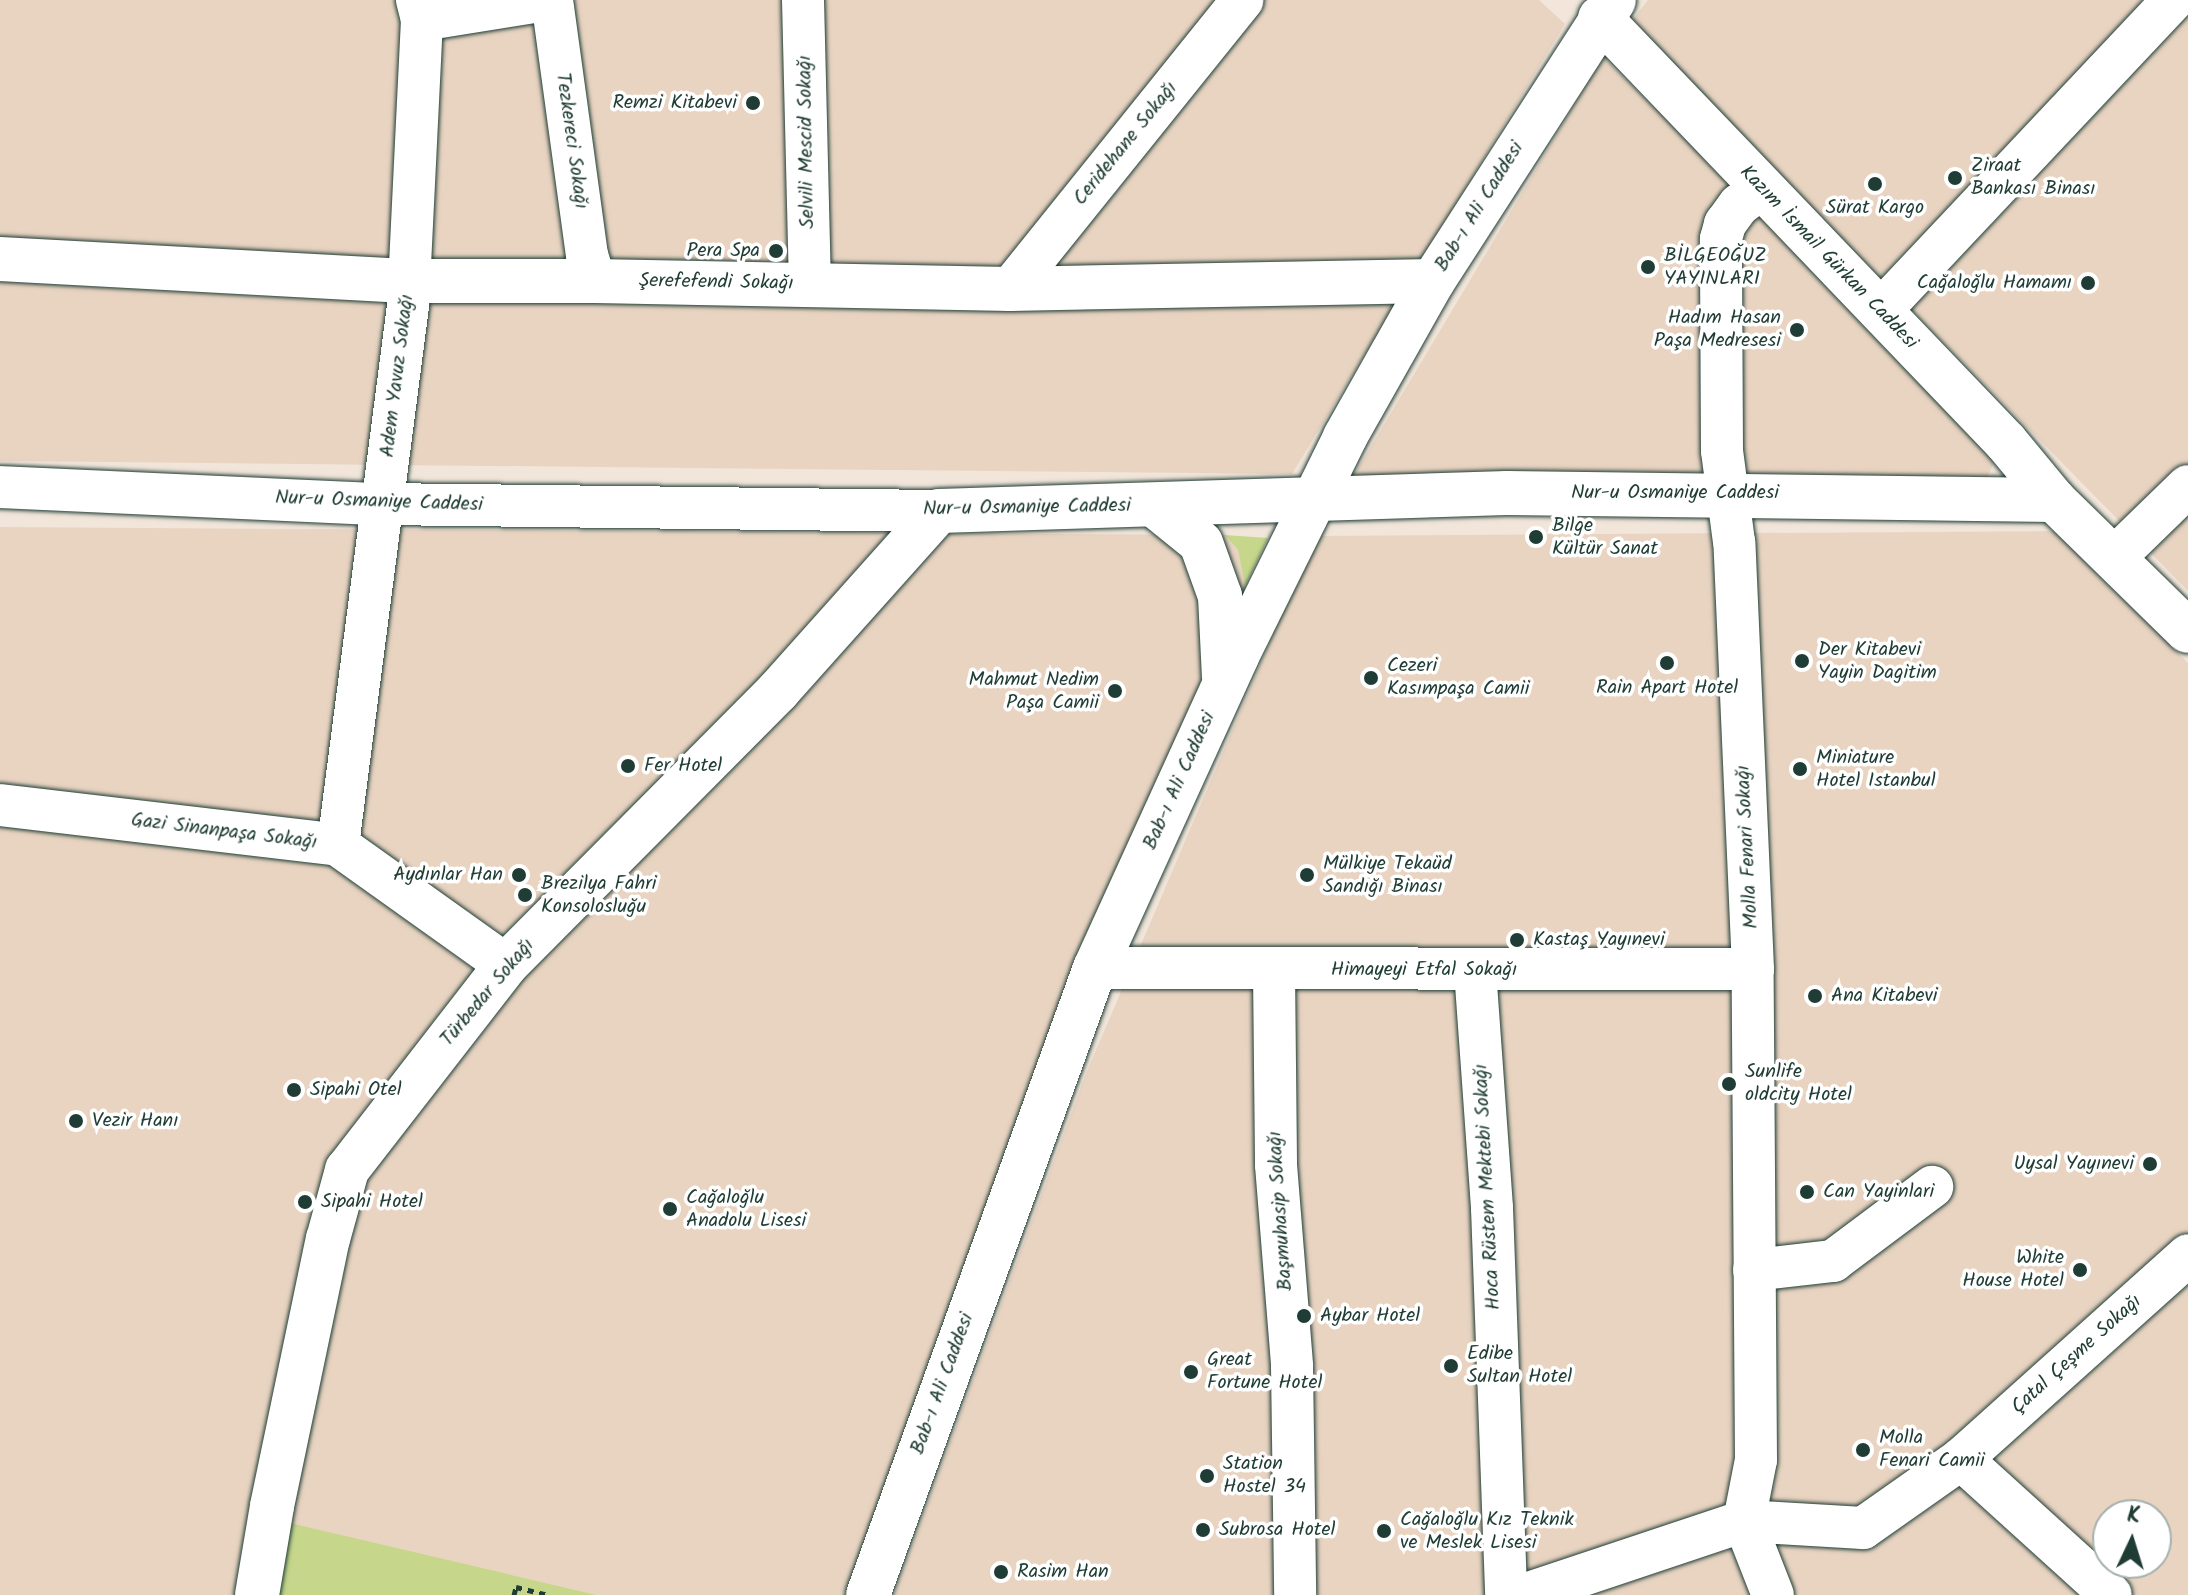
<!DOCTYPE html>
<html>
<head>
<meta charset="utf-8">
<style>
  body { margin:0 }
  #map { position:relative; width:2188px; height:1595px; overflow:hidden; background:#f2e6db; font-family:Kalam,sans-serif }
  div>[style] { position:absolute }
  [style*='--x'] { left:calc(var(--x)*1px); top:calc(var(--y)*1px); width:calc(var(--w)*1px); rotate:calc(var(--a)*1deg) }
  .built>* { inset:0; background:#e9d4c2 }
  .green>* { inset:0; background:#c6d78c }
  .path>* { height:5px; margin-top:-2.5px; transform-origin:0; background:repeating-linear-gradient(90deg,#1f3d34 0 6px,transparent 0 12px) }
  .roads { filter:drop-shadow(0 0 2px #1f3d34) drop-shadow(0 0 2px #1f3d34) }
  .street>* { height:42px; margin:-21px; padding:0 21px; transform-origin:21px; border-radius:21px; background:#fff }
  .secondary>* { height:44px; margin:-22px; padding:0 22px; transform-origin:22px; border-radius:22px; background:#fff }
  .dots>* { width:22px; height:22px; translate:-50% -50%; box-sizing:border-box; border:4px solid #fff; border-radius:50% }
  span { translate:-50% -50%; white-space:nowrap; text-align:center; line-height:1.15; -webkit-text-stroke:7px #fff; paint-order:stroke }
  .poi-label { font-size:20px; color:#1f3d34 }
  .right { translate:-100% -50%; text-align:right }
  .left { translate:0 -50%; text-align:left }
  .street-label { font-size:20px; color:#1f3d34 }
  .north { position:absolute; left:2092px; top:1499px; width:80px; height:80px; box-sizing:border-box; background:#fff; border:2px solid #a5b1ae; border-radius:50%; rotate:4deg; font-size:22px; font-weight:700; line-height:32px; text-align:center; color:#1f3d34 }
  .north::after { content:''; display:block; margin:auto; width:28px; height:36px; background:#1f3d34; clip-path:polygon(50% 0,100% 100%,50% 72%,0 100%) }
</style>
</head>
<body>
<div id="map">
  <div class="built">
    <div style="clip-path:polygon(0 0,1539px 0,1565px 24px,1292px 474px,0 461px)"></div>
    <div style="clip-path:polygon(1648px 0,2188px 0,2188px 591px,1630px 23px)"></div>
    <div style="clip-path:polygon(1603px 57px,2000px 448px,1984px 485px,1351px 480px)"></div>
    <div style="clip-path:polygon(0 527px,1225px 535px,1238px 550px,1245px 586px,1044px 1077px,845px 1595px,597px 1595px,277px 1521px,265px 1595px,0 1595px)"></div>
    <div style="clip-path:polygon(evenodd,2057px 531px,2188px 663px,2188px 1595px,894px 1595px,1085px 1076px,1315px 536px,2057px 531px,2108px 1515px,2156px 1515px,2156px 1563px,2108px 1563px,2108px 1515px)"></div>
  </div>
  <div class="green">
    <div style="clip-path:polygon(1225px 535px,1268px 538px,1245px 586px,1238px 550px)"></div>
    <div style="clip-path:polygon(277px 1520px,597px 1595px,265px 1595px)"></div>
  </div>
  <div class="path">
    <div style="--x:514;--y:1595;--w:8;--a:-76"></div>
    <div style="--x:516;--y:1587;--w:34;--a:14"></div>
  </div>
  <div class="roads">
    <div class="street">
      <div style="--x:552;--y:0;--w:257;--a:82.2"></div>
      <div style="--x:587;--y:255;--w:27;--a:73"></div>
      <div style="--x:803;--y:0;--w:285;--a:88.6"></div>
      <div style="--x:422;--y:20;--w:127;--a:-9.1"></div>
      <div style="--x:1010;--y:289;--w:371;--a:-51.2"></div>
      <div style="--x:1880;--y:311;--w:427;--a:-46.7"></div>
      <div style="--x:0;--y:487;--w:381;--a:2.6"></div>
      <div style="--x:381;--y:504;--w:558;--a:0.72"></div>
      <div style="--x:2114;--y:558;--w:103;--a:-44.2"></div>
      <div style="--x:0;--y:805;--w:340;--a:6.7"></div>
      <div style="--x:338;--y:845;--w:206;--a:35.5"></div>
      <div style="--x:338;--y:845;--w:544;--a:-82.6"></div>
      <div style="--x:408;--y:306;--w:286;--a:-87.2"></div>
      <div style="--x:422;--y:20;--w:21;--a:-104"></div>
      <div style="--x:1095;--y:968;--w:658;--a:0.09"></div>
      <div style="--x:1274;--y:970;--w:195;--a:89.4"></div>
      <div style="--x:1276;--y:1165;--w:202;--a:85.4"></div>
      <div style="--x:1292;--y:1366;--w:229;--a:89.2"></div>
      <div style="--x:1475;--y:970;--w:239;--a:85.9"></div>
      <div style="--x:1492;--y:1208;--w:387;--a:87.9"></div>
      <div style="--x:1754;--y:1270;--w:80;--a:-6.5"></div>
      <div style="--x:1833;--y:1261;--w:124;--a:-36.8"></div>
      <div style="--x:1961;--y:1459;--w:202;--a:42.2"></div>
      <div style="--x:1744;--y:1521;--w:62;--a:-78.9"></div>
      <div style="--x:1756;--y:1460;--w:491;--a:-90.4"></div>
      <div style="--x:1753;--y:969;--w:427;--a:-92.5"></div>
      <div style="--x:1734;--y:542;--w:92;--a:-97.5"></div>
      <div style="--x:1722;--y:451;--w:212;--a:-90.3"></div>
      <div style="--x:1721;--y:239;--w:16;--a:-75"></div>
      <div style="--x:1725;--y:224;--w:24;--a:-54"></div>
      <div style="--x:1739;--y:205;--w:27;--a:-36"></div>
      <div style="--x:1744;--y:1521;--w:79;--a:68.6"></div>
      <div style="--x:1523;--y:1595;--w:233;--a:-18.5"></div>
      <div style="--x:1744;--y:1521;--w:119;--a:3.4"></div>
      <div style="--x:1863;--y:1528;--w:120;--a:-35.1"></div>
      <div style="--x:1961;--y:1459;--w:305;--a:-41.9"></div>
    </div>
    <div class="secondary">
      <div style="--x:1600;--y:18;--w:587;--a:46.24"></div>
      <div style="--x:2006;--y:442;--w:75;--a:50.4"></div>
      <div style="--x:2054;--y:500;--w:187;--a:44.4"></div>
      <div style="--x:0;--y:259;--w:411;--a:3.1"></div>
      <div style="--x:410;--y:281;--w:185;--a:0"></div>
      <div style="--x:595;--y:281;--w:415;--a:1.1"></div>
      <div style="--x:1010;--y:289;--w:423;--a:-1.1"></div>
      <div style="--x:1154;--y:505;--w:60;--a:39"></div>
      <div style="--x:1201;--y:543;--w:56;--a:70.3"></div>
      <div style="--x:1220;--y:596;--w:81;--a:87.2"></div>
      <div style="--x:257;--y:1595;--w:90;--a:-80.4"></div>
      <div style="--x:272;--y:1506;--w:273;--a:-78.2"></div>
      <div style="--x:328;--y:1239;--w:72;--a:-74.6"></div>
      <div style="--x:347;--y:1170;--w:259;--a:-52.2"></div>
      <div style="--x:506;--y:965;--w:386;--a:-45.2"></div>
      <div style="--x:778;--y:691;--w:241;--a:-48.2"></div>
      <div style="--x:939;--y:511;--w:568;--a:-1.82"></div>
      <div style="--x:1507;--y:493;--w:547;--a:0.73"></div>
      <div style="--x:868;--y:1595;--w:667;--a:-70.1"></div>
      <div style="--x:1095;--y:968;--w:343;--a:-65.5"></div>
      <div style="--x:1237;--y:656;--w:244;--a:-63.7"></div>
      <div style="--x:1345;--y:437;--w:179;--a:-60.6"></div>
      <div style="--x:1433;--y:281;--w:334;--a:-57.2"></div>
    </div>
  </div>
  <div class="dots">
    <div style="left:753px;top:103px;background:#1f3d34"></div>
    <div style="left:1955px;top:178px;background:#1f3d34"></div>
    <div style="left:1875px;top:184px;background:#1f3d34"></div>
    <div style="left:776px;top:251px;background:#1f3d34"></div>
    <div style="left:1648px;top:267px;background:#1f3d34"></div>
    <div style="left:2088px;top:283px;background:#1f3d34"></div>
    <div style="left:1797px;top:330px;background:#1f3d34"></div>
    <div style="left:1536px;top:537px;background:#1f3d34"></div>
    <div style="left:1802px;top:661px;background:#1f3d34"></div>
    <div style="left:1667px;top:663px;background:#1f3d34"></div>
    <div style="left:1371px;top:678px;background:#1f3d34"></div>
    <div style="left:1115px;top:691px;background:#1f3d34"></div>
    <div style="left:628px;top:766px;background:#1f3d34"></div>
    <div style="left:1800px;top:769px;background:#1f3d34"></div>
    <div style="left:519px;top:875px;background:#1f3d34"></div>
    <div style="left:1307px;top:875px;background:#1f3d34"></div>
    <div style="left:525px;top:895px;background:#1f3d34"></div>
    <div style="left:1517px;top:940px;background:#1f3d34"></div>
    <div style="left:1815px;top:996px;background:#1f3d34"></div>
    <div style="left:1729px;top:1084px;background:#1f3d34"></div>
    <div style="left:294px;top:1090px;background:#1f3d34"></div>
    <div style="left:76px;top:1121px;background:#1f3d34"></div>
    <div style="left:2150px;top:1164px;background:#1f3d34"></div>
    <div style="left:1807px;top:1192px;background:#1f3d34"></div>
    <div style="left:305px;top:1202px;background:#1f3d34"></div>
    <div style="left:670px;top:1209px;background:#1f3d34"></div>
    <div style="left:2080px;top:1270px;background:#1f3d34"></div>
    <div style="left:1304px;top:1316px;background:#1f3d34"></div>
    <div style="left:1451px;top:1366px;background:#1f3d34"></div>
    <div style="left:1191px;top:1372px;background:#1f3d34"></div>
    <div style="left:1863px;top:1450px;background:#1f3d34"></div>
    <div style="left:1207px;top:1476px;background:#1f3d34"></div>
    <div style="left:1203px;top:1530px;background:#1f3d34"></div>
    <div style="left:1384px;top:1531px;background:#1f3d34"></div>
    <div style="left:1001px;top:1572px;background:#1f3d34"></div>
  </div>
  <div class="poi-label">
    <span class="right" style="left:737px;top:103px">Remzi Kitabevi</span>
    <span class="left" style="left:1971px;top:178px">Ziraat<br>Bankası Binası</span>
    <span style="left:1875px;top:208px">Sürat Kargo</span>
    <span class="right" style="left:760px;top:251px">Pera Spa</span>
    <span class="left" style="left:1664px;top:268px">BİLGEOĞUZ<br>YAYINLARI</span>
    <span class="right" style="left:2072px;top:283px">Cağaloğlu Hamamı</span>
    <span class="right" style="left:1781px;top:330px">Hadım Hasan<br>Paşa Medresesi</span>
    <span class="left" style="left:1552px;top:538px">Bilge<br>Kültür Sanat</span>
    <span class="left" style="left:1818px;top:662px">Der Kitabevi<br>Yayin Dagitim</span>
    <span class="left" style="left:1387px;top:678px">Cezeri<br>Kasımpaşa Camii</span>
    <span class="right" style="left:1099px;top:692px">Mahmut Nedim<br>Paşa Camii</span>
    <span style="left:1667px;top:688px">Rain Apart Hotel</span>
    <span class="left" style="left:1816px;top:770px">Miniature<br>Hotel Istanbul</span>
    <span class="left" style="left:644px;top:766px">Fer Hotel</span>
    <span class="left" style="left:1323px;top:876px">Mülkiye Tekaüd<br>Sandığı Binası</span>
    <span class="right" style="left:503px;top:875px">Aydınlar Han</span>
    <span class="left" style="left:541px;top:896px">Brezilya Fahri<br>Konsolosluğu</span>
    <span class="left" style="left:1533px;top:940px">Kastaş Yayınevi</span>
    <span class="left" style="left:1831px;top:996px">Ana Kitabevi</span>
    <span class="left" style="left:1745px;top:1084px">Sunlife<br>oldcity Hotel</span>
    <span class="left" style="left:310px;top:1090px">Sipahi Otel</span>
    <span class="left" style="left:92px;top:1121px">Vezir Hanı</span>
    <span class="right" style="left:2134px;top:1164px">Uysal Yayınevi</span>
    <span class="left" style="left:1823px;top:1192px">Can Yayinlari</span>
    <span class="left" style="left:686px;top:1210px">Cağaloğlu<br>Anadolu Lisesi</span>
    <span class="left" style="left:321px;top:1202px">Sipahi Hotel</span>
    <span class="right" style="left:2064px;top:1270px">White<br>House Hotel</span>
    <span class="left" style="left:1320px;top:1316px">Aybar Hotel</span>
    <span class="left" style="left:1467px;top:1366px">Edibe<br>Sultan Hotel</span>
    <span class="left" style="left:1207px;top:1372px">Great<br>Fortune Hotel</span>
    <span class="left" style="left:1879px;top:1450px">Molla<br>Fenari Camii</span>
    <span class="left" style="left:1223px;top:1476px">Station<br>Hostel 34</span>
    <span class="left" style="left:1400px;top:1532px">Cağaloğlu Kız Teknik<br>ve Meslek Lisesi</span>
    <span class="left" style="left:1219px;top:1530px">Subrosa Hotel</span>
    <span class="left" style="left:1017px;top:1572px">Rasim Han</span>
  </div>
  <div class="street-label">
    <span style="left:571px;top:141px;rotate:82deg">Tezkereci Sokağı</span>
    <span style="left:807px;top:142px;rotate:-91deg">Selvili Mescid Sokağı</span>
    <span style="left:1126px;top:144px;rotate:-51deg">Ceridehane Sokağı</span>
    <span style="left:1480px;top:207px;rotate:-58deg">Bab-ı Ali Caddesi</span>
    <span style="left:1828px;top:258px;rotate:46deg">Kazım İsmail Gürkan Caddesi</span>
    <span style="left:716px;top:283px;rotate:1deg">Şerefefendi Sokağı</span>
    <span style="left:398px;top:376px;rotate:-83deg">Adem Yavuz Sokağı</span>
    <span style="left:1675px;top:493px">Nur-u Osmaniye Caddesi</span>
    <span style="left:379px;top:502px;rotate:2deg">Nur-u Osmaniye Caddesi</span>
    <span style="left:1027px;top:508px;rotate:-1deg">Nur-u Osmaniye Caddesi</span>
    <span style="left:1180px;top:781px;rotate:-66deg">Bab-ı Ali Caddesi</span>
    <span style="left:224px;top:832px;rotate:7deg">Gazi Sinanpaşa Sokağı</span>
    <span style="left:1748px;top:847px;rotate:-93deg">Molla Fenari Sokağı</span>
    <span style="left:1424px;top:970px">Himayeyi Etfal Sokağı</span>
    <span style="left:488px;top:993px;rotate:-50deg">Türbedar Sokağı</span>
    <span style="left:1488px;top:1187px;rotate:-93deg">Hoca Rüstem Mektebi Sokağı</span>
    <span style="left:1281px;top:1211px;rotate:-94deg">Başmuhasip Sokağı</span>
    <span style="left:2077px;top:1355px;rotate:-42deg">Çatal Çeşme Sokağı</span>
    <span style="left:943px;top:1384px;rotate:-70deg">Bab-ı Ali Caddesi</span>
  </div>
  <div class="north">K</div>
</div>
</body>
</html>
